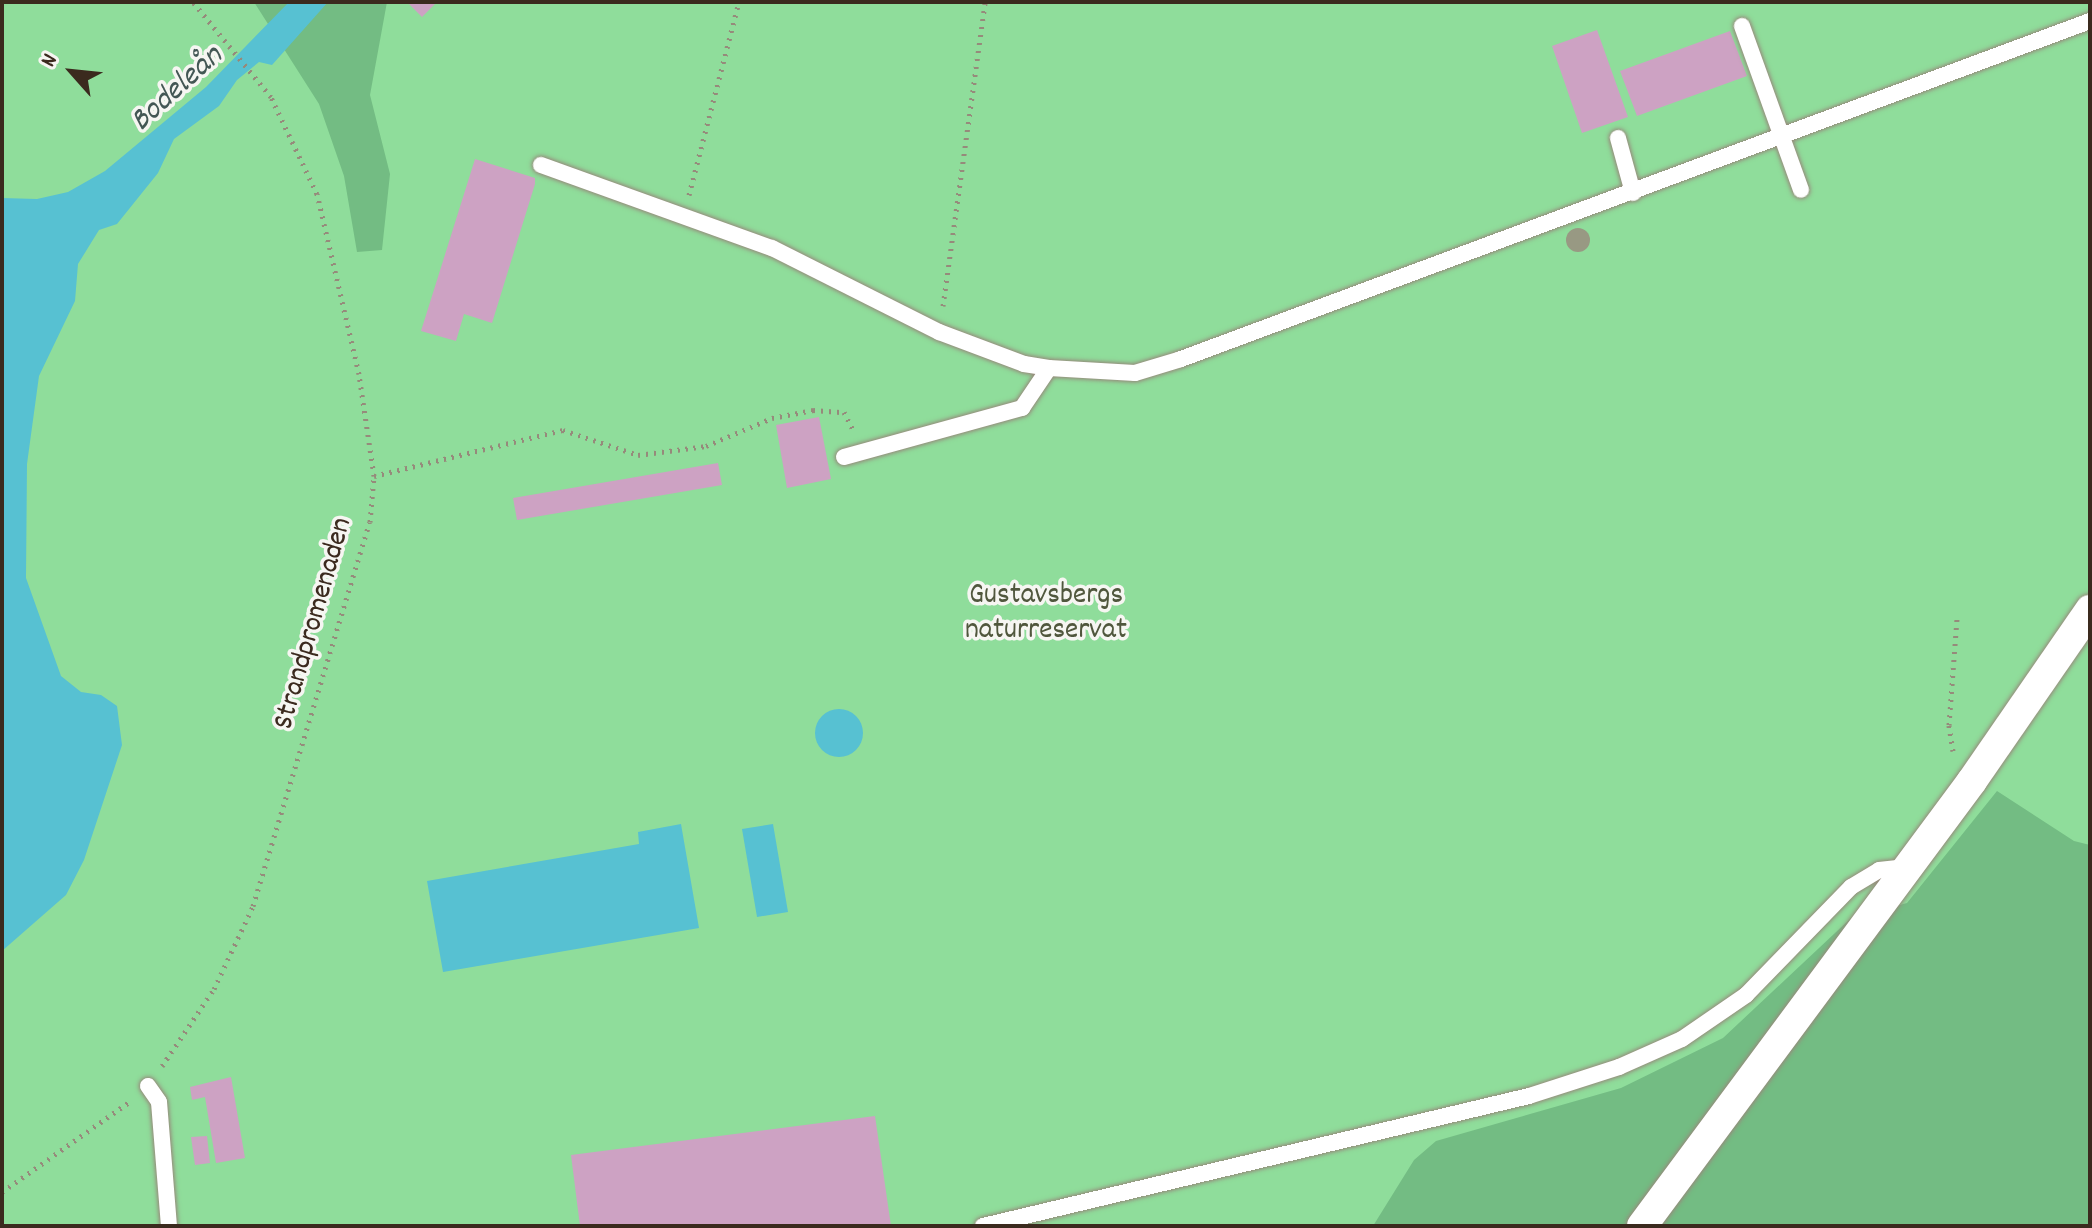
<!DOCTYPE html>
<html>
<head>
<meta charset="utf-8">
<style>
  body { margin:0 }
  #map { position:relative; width:2092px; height:1228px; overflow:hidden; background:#f1ead8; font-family:Dekko,sans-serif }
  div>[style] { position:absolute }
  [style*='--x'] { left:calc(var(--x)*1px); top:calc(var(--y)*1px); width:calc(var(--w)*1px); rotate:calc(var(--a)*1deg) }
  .green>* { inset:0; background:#8fdd9b }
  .forest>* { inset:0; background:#73bc83 }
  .water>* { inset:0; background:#57c1d2 }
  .round { border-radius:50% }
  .building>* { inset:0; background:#cda2c3 }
  .path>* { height:5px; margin-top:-2.5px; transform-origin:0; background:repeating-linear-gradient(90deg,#968a7b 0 2px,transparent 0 8px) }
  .roads { filter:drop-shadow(0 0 2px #968a7b) drop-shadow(0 0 2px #968a7b) }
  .lane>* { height:16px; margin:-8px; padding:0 8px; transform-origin:8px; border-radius:8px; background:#fff }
  .street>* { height:30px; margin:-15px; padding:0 15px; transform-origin:15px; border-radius:15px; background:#fff }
  .trees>* { width:24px; height:24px; margin:-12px; border-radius:50%; background:#989983 }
  span { translate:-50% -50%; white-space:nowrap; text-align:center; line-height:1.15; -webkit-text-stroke:7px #f6f6f2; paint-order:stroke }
  .park-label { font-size:30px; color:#50573d }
  .street-label { font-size:30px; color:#3b2a1e }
  .water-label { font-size:32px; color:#435754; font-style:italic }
  .frame { position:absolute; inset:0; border:4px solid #3b2a1e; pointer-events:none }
  .north { position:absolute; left:32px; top:32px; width:80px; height:80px; -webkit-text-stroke:6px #f6f6f2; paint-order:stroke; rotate:297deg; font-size:22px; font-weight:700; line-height:32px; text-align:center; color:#3b2a1e }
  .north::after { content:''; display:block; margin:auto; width:28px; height:36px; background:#3b2a1e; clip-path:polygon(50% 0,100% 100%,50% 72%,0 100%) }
</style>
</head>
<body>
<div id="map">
  <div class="green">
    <div style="clip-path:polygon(2px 2px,2090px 2px,2090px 1226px,2px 1226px)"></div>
  </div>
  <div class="forest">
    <div style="clip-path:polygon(254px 2px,387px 2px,370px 95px,390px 174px,382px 250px,357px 252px,344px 176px,319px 104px)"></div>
    <div style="clip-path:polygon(1997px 791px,2074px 841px,2090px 845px,2090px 1226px,1373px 1226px,1414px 1160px,1436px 1141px,1621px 1088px,1723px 1038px,1851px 918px,1907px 903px)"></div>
  </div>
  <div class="water">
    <div style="clip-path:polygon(289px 2px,328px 2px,272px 65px,259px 62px,237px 80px,219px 106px,174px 139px,158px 173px,117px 224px,99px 230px,78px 264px,75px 301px,39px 376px,27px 464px,26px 578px,61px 676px,81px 692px,101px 695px,117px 706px,122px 745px,84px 860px,66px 895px,2px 951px,2px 198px,37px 199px,68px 192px,105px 171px,206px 87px)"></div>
    <div class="round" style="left:815px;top:709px;width:48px;height:48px"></div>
    <div style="clip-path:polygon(681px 824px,699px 928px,443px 972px,427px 881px,639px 844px,638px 832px)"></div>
    <div style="clip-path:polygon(773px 824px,788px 912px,757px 917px,742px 829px)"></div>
  </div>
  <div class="building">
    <div style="clip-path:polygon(407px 2px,437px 2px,422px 17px)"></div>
    <div style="clip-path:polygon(1597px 30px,1628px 117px,1582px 133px,1552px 46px)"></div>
    <div style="clip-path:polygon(1730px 31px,1747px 76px,1637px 116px,1620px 71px)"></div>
    <div style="clip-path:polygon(475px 159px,535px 178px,535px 184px,492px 323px,464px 314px,456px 341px,421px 331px)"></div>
    <div style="clip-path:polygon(819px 417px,831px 479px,787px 488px,776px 425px)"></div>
    <div style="clip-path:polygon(718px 463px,722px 485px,517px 520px,513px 498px)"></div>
    <div style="clip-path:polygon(231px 1077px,245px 1158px,216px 1163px,205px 1097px,192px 1100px,190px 1087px)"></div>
    <div style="clip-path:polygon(875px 1116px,891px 1226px,580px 1226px,571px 1155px)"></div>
    <div style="clip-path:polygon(207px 1136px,210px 1163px,195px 1165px,191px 1137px)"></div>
  </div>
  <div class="path">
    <div style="--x:689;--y:195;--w:199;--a:-75.5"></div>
    <div style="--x:943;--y:306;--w:307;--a:-82.1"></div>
    <div style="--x:374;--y:476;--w:195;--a:-13.7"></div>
    <div style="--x:563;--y:430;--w:79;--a:18.4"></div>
    <div style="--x:638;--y:455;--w:69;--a:-7.5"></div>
    <div style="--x:706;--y:446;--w:72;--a:-23"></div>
    <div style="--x:772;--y:418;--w:42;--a:-11"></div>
    <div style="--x:813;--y:410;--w:31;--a:4"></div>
    <div style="--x:844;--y:412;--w:20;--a:63"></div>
    <div style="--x:1953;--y:751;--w:26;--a:-99"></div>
    <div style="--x:1949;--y:725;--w:107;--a:-85.7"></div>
    <div style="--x:162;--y:1066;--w:93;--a:-56"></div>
    <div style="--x:214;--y:989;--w:92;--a:-64.8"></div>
    <div style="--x:253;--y:906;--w:401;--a:-73.1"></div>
    <div style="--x:370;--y:522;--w:46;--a:-85"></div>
    <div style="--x:374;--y:476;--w:103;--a:-98.4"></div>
    <div style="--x:359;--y:374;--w:185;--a:-103.1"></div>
    <div style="--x:317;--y:194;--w:107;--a:-115.4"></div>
    <div style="--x:271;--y:97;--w:123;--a:-129.4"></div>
    <div style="--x:2;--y:1192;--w:159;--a:-35.3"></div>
  </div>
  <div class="roads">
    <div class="lane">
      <div style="--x:1742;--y:26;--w:174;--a:70.2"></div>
      <div style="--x:1618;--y:138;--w:57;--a:74.7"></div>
      <div style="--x:541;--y:165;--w:245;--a:19.8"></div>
      <div style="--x:772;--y:248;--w:187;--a:26.7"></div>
      <div style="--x:939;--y:332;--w:91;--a:20.6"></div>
      <div style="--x:1024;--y:364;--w:25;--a:9"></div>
      <div style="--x:844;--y:457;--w:185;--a:-15.4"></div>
      <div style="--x:1022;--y:408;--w:48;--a:-56"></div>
      <div style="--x:1049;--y:368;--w:86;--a:3.3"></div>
      <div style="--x:1135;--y:373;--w:48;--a:-16.9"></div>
      <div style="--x:1181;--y:359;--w:970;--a:-20.4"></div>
      <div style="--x:148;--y:1086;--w:19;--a:55"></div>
      <div style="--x:159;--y:1102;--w:124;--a:85.4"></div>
      <div style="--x:983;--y:1226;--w:561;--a:-13.39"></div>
      <div style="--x:1529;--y:1096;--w:95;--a:-17.9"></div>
      <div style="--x:1619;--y:1067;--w:69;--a:-24"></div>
      <div style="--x:1682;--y:1039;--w:78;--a:-34.5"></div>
      <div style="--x:1746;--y:995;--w:151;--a:-45.8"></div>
      <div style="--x:1851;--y:887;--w:33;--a:-31"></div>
      <div style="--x:1879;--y:870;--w:28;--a:-6"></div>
    </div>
    <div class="street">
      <div style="--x:1642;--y:1226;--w:554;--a:-53.44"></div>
      <div style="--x:1972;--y:781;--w:208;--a:-55.4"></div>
    </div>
  </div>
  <div class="trees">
    <div style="left:1578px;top:240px"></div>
  </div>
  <div class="park-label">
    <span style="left:1046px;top:614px">Gustavsbergs<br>naturreservat</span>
  </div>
  <div class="street-label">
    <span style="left:315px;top:624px;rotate:-74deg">Strandpromenaden</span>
  </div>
  <div class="water-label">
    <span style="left:178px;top:90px;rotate:-42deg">Bodeleån</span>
  </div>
  <div class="frame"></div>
  <div class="north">N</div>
</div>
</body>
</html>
